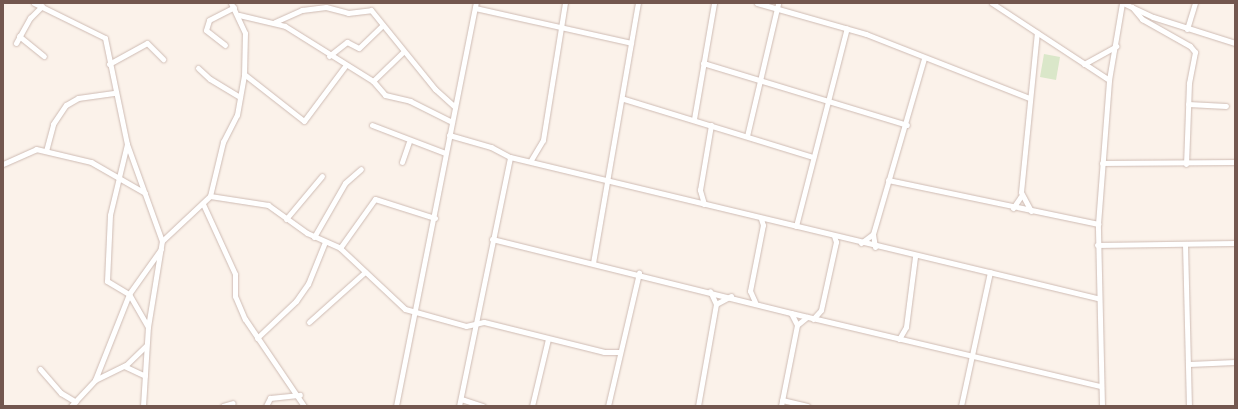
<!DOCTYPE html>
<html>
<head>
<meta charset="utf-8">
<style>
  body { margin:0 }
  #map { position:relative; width:1238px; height:409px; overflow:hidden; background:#fbf2ea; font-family:Inter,sans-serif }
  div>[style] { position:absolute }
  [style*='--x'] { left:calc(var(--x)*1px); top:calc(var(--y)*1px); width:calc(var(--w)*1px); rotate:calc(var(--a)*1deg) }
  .green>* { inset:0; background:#dae7c9 }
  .roads { filter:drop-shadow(0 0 1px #cebbb3) drop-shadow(0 0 1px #cebbb3) }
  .minor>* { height:5px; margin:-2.5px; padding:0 2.5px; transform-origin:2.5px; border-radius:2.5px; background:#fff }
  span { translate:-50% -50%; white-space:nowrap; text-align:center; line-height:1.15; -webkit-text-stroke:3px #fdf6f0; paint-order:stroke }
  .frame { position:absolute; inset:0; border:4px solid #73574f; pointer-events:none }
</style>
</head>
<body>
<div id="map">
  <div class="green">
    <div style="clip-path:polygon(1044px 54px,1060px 57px,1056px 80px,1040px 77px)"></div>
  </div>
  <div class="roads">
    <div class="minor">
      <div style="--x:34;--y:3;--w:79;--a:26.2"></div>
      <div style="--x:105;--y:38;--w:108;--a:78.3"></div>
      <div style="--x:127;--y:144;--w:103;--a:70.2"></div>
      <div style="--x:162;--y:241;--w:66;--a:-43.2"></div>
      <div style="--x:210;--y:196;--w:56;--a:-76.5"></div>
      <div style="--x:223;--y:142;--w:30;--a:-63"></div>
      <div style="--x:237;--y:115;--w:40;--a:-80"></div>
      <div style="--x:244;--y:76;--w:43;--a:-88.7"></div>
      <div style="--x:245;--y:33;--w:33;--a:-115"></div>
      <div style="--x:757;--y:3;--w:113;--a:15.9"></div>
      <div style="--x:866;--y:34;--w:175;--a:21.4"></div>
      <div style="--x:992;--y:3;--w:140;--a:33.3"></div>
      <div style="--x:1123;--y:3;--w:33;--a:25"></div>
      <div style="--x:1153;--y:17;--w:86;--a:17.6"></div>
      <div style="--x:1132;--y:7;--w:16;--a:50"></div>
      <div style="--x:1142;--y:19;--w:55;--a:29.4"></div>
      <div style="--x:1190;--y:46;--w:8;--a:50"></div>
      <div style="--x:1195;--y:52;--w:32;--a:101"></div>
      <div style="--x:1189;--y:83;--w:81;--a:92.1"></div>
      <div style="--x:475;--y:8;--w:160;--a:12.6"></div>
      <div style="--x:239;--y:15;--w:47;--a:13.4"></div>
      <div style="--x:285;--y:26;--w:104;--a:32"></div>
      <div style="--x:373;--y:81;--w:18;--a:49"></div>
      <div style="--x:385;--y:95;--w:26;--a:13"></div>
      <div style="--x:410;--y:101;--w:47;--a:26.6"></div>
      <div style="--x:275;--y:22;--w:30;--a:-24"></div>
      <div style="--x:302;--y:10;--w:24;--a:-7"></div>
      <div style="--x:326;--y:7;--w:23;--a:15"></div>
      <div style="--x:348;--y:13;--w:23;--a:-7"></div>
      <div style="--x:371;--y:10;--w:102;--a:51"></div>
      <div style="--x:435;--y:89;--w:27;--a:42"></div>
      <div style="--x:1187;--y:29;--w:27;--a:-73"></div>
      <div style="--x:19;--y:36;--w:32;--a:39"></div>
      <div style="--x:16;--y:43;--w:29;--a:-61"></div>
      <div style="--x:30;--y:18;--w:17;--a:-45"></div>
      <div style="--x:225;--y:45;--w:24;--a:-142"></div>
      <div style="--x:206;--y:30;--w:10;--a:-73"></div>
      <div style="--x:209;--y:20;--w:28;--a:-27"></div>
      <div style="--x:329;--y:56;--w:23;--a:-38"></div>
      <div style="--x:347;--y:42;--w:13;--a:27"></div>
      <div style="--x:359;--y:48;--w:33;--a:-44"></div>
      <div style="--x:703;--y:63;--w:213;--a:16.9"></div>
      <div style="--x:109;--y:64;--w:43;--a:-28.9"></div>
      <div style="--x:147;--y:43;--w:23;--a:45"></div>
      <div style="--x:1084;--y:64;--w:37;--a:-29"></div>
      <div style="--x:198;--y:68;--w:16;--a:43"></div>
      <div style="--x:210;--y:79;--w:35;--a:31"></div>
      <div style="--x:244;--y:74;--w:76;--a:38.1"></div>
      <div style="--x:304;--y:121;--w:69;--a:-53.3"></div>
      <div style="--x:373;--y:81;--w:42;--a:-44"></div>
      <div style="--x:624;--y:99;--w:198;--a:17.1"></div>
      <div style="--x:1188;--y:104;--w:38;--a:3"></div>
      <div style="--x:694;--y:119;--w:118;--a:-80.2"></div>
      <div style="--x:372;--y:125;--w:78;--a:21"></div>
      <div style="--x:449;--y:135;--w:44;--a:15.9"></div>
      <div style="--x:491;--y:147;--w:21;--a:28"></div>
      <div style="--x:510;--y:157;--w:604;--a:13.51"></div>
      <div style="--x:747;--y:136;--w:136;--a:-76.8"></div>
      <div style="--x:127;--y:144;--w:73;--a:103.5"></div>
      <div style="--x:110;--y:215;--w:66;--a:92.6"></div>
      <div style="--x:107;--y:281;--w:26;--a:31"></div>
      <div style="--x:129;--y:294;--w:38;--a:60"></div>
      <div style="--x:46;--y:151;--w:28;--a:-75"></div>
      <div style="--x:53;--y:124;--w:23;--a:-56"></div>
      <div style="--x:66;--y:105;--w:14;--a:-30"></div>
      <div style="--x:78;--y:98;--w:36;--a:-8"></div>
      <div style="--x:531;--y:160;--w:23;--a:-59"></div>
      <div style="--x:543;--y:140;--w:139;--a:-80.9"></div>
      <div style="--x:402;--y:162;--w:21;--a:-71"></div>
      <div style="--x:1102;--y:163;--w:133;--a:-0.4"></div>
      <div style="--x:3;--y:164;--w:36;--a:-24"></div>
      <div style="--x:36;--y:149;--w:57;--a:13.3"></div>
      <div style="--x:91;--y:162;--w:62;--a:29.9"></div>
      <div style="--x:888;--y:180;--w:215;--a:11.8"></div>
      <div style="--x:210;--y:196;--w:59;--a:8.8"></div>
      <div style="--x:268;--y:205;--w:48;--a:35.7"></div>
      <div style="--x:307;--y:233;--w:36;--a:24"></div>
      <div style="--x:340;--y:248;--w:89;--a:43.2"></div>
      <div style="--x:405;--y:309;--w:63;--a:15.6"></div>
      <div style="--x:466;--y:326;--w:18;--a:-13"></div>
      <div style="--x:484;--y:322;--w:124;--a:14"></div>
      <div style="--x:604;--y:352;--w:16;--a:0"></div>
      <div style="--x:203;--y:204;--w:77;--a:65.4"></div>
      <div style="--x:235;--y:274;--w:22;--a:90"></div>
      <div style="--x:235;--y:296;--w:25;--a:67"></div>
      <div style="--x:245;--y:319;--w:105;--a:55.9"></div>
      <div style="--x:704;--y:204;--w:15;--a:-106"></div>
      <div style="--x:700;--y:190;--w:66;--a:-80.4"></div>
      <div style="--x:1013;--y:208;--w:14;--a:-56"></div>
      <div style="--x:1031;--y:211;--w:21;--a:-118"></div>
      <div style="--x:1021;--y:192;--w:160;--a:-84.3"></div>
      <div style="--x:286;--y:219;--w:56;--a:-50.1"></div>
      <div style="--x:796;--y:226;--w:204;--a:-75.6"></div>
      <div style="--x:314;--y:237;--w:62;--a:-60.1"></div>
      <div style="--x:345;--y:183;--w:21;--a:-41"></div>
      <div style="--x:492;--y:239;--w:308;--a:13.9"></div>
      <div style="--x:791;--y:313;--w:13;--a:63"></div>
      <div style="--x:797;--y:325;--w:83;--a:101.2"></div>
      <div style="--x:861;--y:243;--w:15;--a:-37"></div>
      <div style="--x:1185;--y:244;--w:162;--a:88.6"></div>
      <div style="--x:1097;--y:245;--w:138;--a:-0.8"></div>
      <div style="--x:875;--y:247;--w:13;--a:-99"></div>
      <div style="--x:873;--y:234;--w:183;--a:-73.8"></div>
      <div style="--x:340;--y:248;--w:60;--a:-54.5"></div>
      <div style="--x:375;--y:199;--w:63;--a:17.6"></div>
      <div style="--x:593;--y:263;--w:264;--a:-80.2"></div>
      <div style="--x:755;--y:302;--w:12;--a:-114"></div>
      <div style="--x:750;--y:291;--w:67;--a:-78.9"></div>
      <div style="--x:763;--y:225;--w:6;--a:-108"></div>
      <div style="--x:716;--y:304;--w:17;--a:-28"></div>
      <div style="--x:791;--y:313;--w:318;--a:13.3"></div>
      <div style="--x:813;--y:319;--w:12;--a:-48"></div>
      <div style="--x:821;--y:310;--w:70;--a:-77.6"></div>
      <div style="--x:836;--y:242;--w:6;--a:-108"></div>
      <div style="--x:309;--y:322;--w:75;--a:-41.8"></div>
      <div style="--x:797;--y:325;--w:13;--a:-39"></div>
      <div style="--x:257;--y:338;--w:54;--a:-43.5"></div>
      <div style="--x:296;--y:301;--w:21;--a:-55"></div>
      <div style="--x:308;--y:284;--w:45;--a:-68"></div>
      <div style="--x:899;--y:339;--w:14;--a:-60"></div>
      <div style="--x:906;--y:327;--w:71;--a:-82.7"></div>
      <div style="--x:1189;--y:364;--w:46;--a:-2.5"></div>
      <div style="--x:124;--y:366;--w:23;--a:25"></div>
      <div style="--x:40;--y:369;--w:32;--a:49"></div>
      <div style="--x:61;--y:393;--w:17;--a:31"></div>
      <div style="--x:95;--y:380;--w:34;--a:-26"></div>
      <div style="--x:126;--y:365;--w:28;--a:-44"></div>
      <div style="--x:461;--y:399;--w:23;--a:18"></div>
      <div style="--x:782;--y:400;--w:26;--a:13"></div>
      <div style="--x:71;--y:406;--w:35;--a:-47"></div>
      <div style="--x:95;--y:380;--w:92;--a:-68.4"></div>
      <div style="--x:129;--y:294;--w:55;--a:-54.6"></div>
      <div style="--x:143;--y:406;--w:79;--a:-86.4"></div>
      <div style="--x:148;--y:327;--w:87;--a:-80.8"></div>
      <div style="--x:223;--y:406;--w:10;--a:-17"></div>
      <div style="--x:266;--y:406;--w:9;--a:-63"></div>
      <div style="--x:270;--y:398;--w:30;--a:-6"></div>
      <div style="--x:396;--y:406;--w:411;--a:-78.8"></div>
      <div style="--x:459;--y:406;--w:254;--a:-78.4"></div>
      <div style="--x:532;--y:406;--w:69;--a:-76.6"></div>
      <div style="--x:608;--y:406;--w:137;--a:-76.9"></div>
      <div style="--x:698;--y:406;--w:104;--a:-80"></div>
      <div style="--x:716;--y:304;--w:14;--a:-115"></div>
      <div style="--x:961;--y:406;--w:137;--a:-77.8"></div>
      <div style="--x:1102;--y:406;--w:182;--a:-91.3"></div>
      <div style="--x:1098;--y:224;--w:144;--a:-85.6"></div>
      <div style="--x:1109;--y:80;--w:78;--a:-80.4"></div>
    </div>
  </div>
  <div class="frame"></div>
</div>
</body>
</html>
